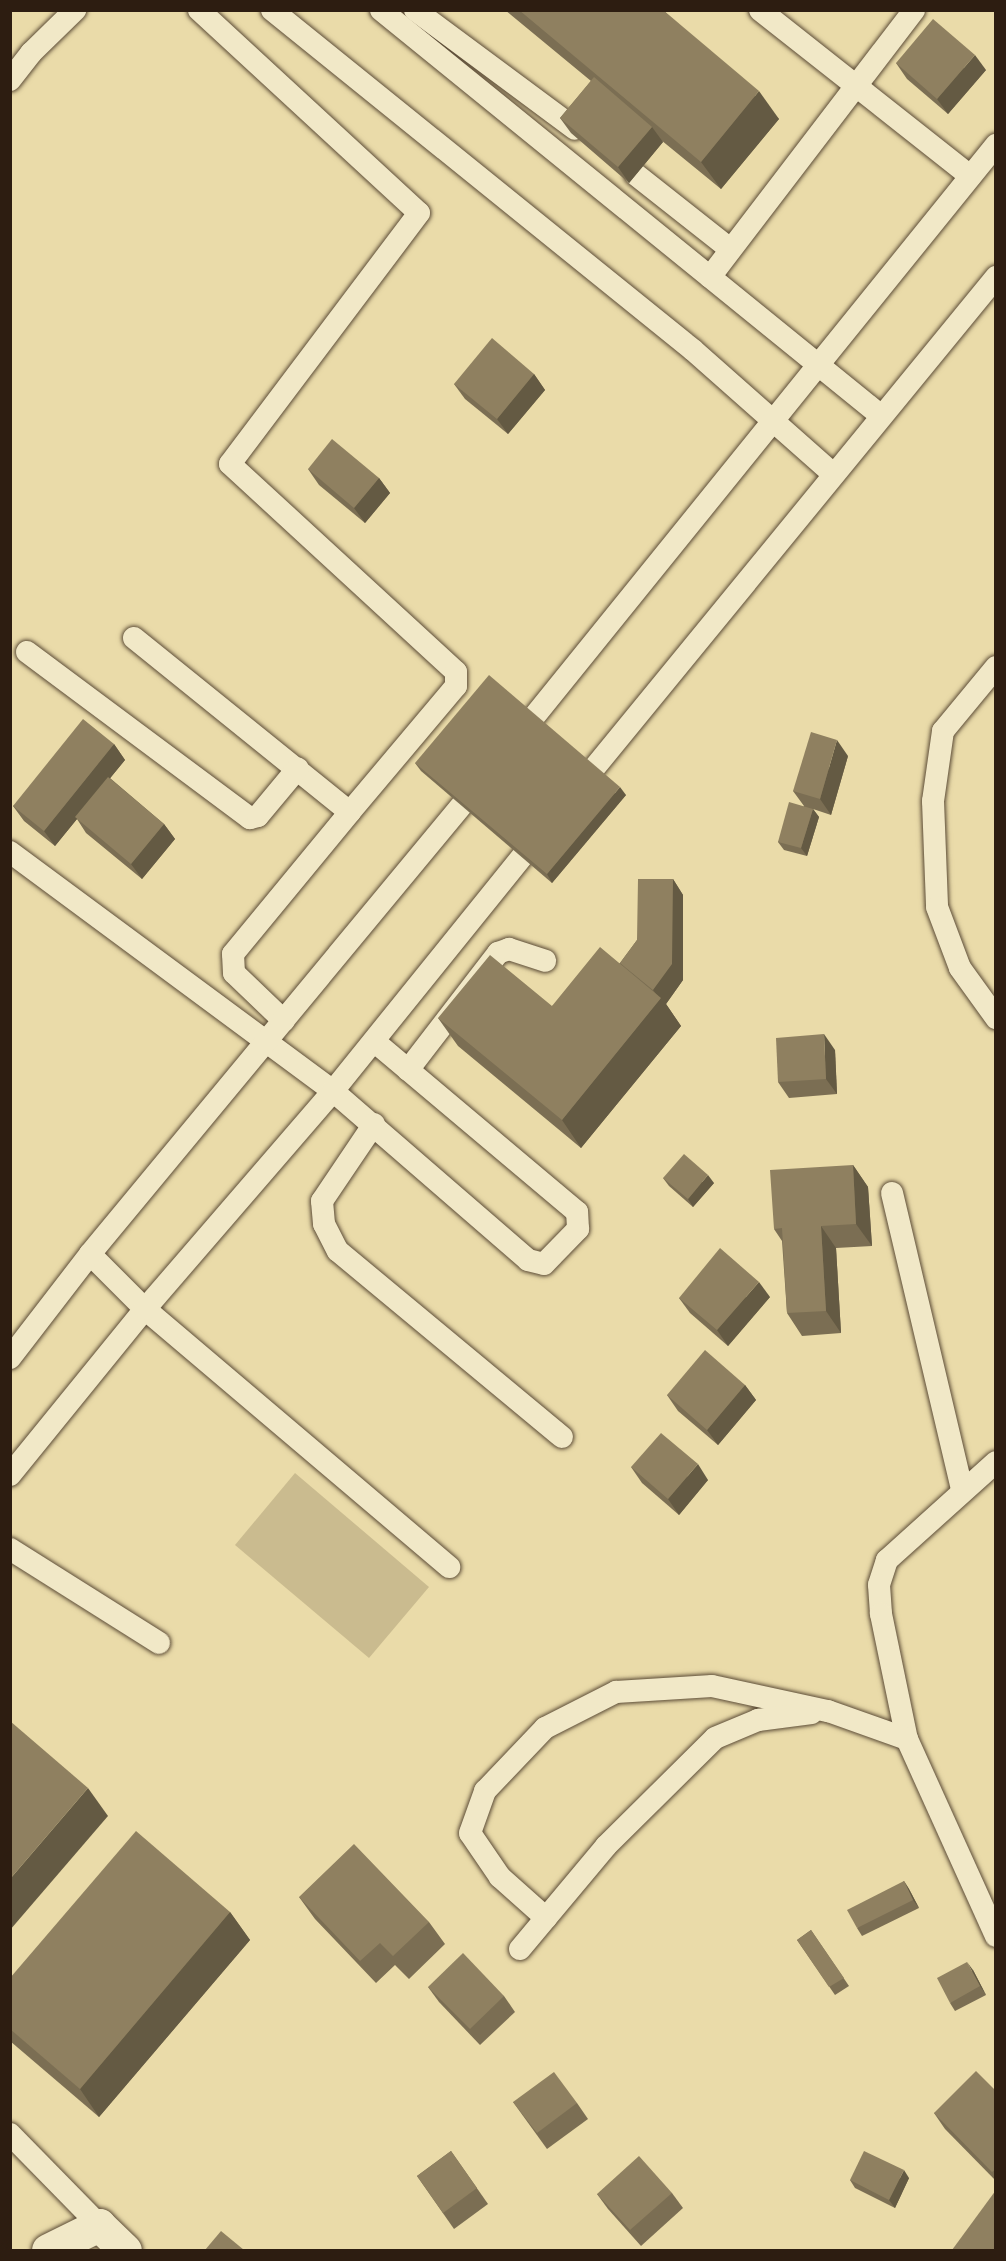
<!DOCTYPE html>
<html>
<head>
<meta charset="utf-8">
<style>
  body { margin:0 }
  #map { position:relative; width:1006px; height:2261px; overflow:hidden; background:#eadba9; font-family:Vollkorn,serif }
  div>[style] { position:absolute }
  [style*='--x'] { left:calc(var(--x)*1px); top:calc(var(--y)*1px); width:calc(var(--w)*1px); rotate:calc(var(--a)*1deg) }
  .green>* { inset:0; background:#cabb8f }
  .roads { filter:drop-shadow(0 0 2px #5c4c37) drop-shadow(0 0 2px #5c4c37) }
  .service>* { height:22px; margin:-11px; padding:0 11px; transform-origin:11px; border-radius:11px; background:#f1e8c7 }
  .secondary>* { height:33px; margin:-16.5px; padding:0 16.5px; transform-origin:16.5px; border-radius:16.5px; background:#f1e8c7 }
  .wall>* { inset:0; background:#7b6e53 }
  .shaded-wall>* { inset:0; background:#645a43 }
  .building>* { inset:0; background:#8f8060 }
  span { translate:-50% -50%; white-space:nowrap; text-align:center; line-height:1.15; -webkit-text-stroke:4.5px #f1e8c7; paint-order:stroke }
  .frame { position:absolute; inset:0; border:12px solid #2d1d11; pointer-events:none }
</style>
</head>
<body>
<div id="map">
  <div class="green">
    <div style="clip-path:polygon(295px 1473px,429px 1587px,369px 1658px,235px 1545px)"></div>
  </div>
  <div class="roads">
    <div class="service">
      <div style="--x:199;--y:10;--w:299;--a:42.7"></div>
      <div style="--x:419;--y:213;--w:314;--a:127"></div>
      <div style="--x:230;--y:464;--w:307;--a:42.6"></div>
      <div style="--x:456;--y:672;--w:14;--a:90"></div>
      <div style="--x:456;--y:686;--w:165;--a:130.1"></div>
      <div style="--x:272;--y:10;--w:541;--a:38.92"></div>
      <div style="--x:693;--y:350;--w:186;--a:41.5"></div>
      <div style="--x:381;--y:10;--w:643;--a:39.06"></div>
      <div style="--x:415;--y:10;--w:199;--a:36.6"></div>
      <div style="--x:760;--y:10;--w:268;--a:38.3"></div>
      <div style="--x:10;--y:80;--w:34;--a:-52"></div>
      <div style="--x:31;--y:53;--w:62;--a:-44.3"></div>
      <div style="--x:635;--y:174;--w:121;--a:38.3"></div>
      <div style="--x:710;--y:277;--w:336;--a:-52.6"></div>
      <div style="--x:134;--y:638;--w:277;--a:38.9"></div>
      <div style="--x:350;--y:812;--w:184;--a:129.5"></div>
      <div style="--x:233;--y:954;--w:19;--a:87"></div>
      <div style="--x:234;--y:973;--w:69;--a:43.8"></div>
      <div style="--x:27;--y:652;--w:278;--a:36.7"></div>
      <div style="--x:250;--y:818;--w:8;--a:-14"></div>
      <div style="--x:258;--y:816;--w:62;--a:-50.2"></div>
      <div style="--x:996;--y:667;--w:83;--a:129.6"></div>
      <div style="--x:943;--y:731;--w:71;--a:98.1"></div>
      <div style="--x:933;--y:801;--w:106;--a:87.8"></div>
      <div style="--x:937;--y:907;--w:65;--a:69.3"></div>
      <div style="--x:960;--y:968;--w:62;--a:54.2"></div>
      <div style="--x:516;--y:739;--w:764;--a:-51.06"></div>
      <div style="--x:577;--y:789;--w:662;--a:-50.7"></div>
      <div style="--x:10;--y:852;--w:402;--a:36.5"></div>
      <div style="--x:333;--y:1091;--w:258;--a:40.9"></div>
      <div style="--x:528;--y:1260;--w:16;--a:14"></div>
      <div style="--x:544;--y:1264;--w:49;--a:-45.8"></div>
      <div style="--x:578;--y:1229;--w:17;--a:-93"></div>
      <div style="--x:577;--y:1212;--w:265;--a:-139.9"></div>
      <div style="--x:408;--y:1070;--w:148;--a:-52.4"></div>
      <div style="--x:498;--y:953;--w:12;--a:-20"></div>
      <div style="--x:509;--y:949;--w:38;--a:18"></div>
      <div style="--x:374;--y:1124;--w:93;--a:124"></div>
      <div style="--x:322;--y:1201;--w:23;--a:85"></div>
      <div style="--x:324;--y:1224;--w:30;--a:63"></div>
      <div style="--x:338;--y:1251;--w:291;--a:39.7"></div>
      <div style="--x:892;--y:1193;--w:304;--a:76.7"></div>
      <div style="--x:90;--y:1254;--w:78;--a:45"></div>
      <div style="--x:145;--y:1309;--w:399;--a:40.3"></div>
      <div style="--x:10;--y:1358;--w:131;--a:-52.4"></div>
      <div style="--x:90;--y:1254;--w:612;--a:-50.37"></div>
      <div style="--x:996;--y:1462;--w:147;--a:138"></div>
      <div style="--x:887;--y:1560;--w:26;--a:108"></div>
      <div style="--x:879;--y:1585;--w:29;--a:86"></div>
      <div style="--x:881;--y:1614;--w:128;--a:78.3"></div>
      <div style="--x:907;--y:1739;--w:216;--a:65.7"></div>
      <div style="--x:10;--y:1475;--w:214;--a:-50.9"></div>
      <div style="--x:145;--y:1309;--w:288;--a:-49.2"></div>
      <div style="--x:333;--y:1091;--w:331;--a:-51.1"></div>
      <div style="--x:10;--y:1549;--w:176;--a:32.2"></div>
      <div style="--x:546;--y:1918;--w:62;--a:-138.3"></div>
      <div style="--x:500;--y:1877;--w:53;--a:-124.3"></div>
      <div style="--x:470;--y:1833;--w:45;--a:-70.3"></div>
      <div style="--x:485;--y:1791;--w:87;--a:-46.4"></div>
      <div style="--x:545;--y:1728;--w:80;--a:-26.9"></div>
      <div style="--x:616;--y:1692;--w:96;--a:-3.6"></div>
      <div style="--x:712;--y:1686;--w:119;--a:12.2"></div>
      <div style="--x:828;--y:1711;--w:84;--a:19.5"></div>
      <div style="--x:520;--y:1949;--w:134;--a:-50.1"></div>
      <div style="--x:606;--y:1846;--w:153;--a:-44.7"></div>
      <div style="--x:715;--y:1738;--w:47;--a:-22.7"></div>
      <div style="--x:758;--y:1720;--w:54;--a:-7.4"></div>
      <div style="--x:10;--y:2134;--w:127;--a:45.6"></div>
    </div>
    <div class="secondary">
      <div style="--x:48;--y:2250;--w:57;--a:-26.1"></div>
      <div style="--x:99;--y:2225;--w:36;--a:44"></div>
    </div>
  </div>
  <div class="wall">
    <div style="clip-path:polygon(505px 10px,663px 10px,779px 119px,721px 189px,661px 140px,663px 142px,629px 183px,571px 133px,560px 118px,591px 81px)"></div>
    <div style="clip-path:polygon(896px 63px,986px 70px,948px 114px,907px 79px)"></div>
    <div style="clip-path:polygon(534px 374px,545px 390px,508px 434px,465px 399px,454px 384px)"></div>
    <div style="clip-path:polygon(308px 469px,379px 478px,390px 493px,365px 523px,319px 485px)"></div>
    <div style="clip-path:polygon(114px 744px,125px 760px,110px 778px,164px 824px,175px 839px,142px 879px,86px 833px,77px 819px,55px 846px,24px 821px,13px 806px)"></div>
    <div style="clip-path:polygon(848px 756px,831px 815px,813px 809px,819px 817px,807px 856px,784px 850px,778px 842px,804px 806px,793px 791px)"></div>
    <div style="clip-path:polygon(415px 763px,626px 795px,552px 883px,421px 771px)"></div>
    <div style="clip-path:polygon(673px 879px,683px 895px,683px 980px,666px 1004px,681px 1026px,581px 1148px,458px 1046px,438px 1018px,552px 1006px,620px 963px,637px 940px)"></div>
    <div style="clip-path:polygon(835px 1050px,837px 1094px,789px 1098px,778px 1082px)"></div>
    <div style="clip-path:polygon(853px 1165px,868px 1187px,872px 1246px,836px 1248px,841px 1333px,802px 1336px,787px 1313px,782px 1241px,774px 1229px)"></div>
    <div style="clip-path:polygon(663px 1178px,714px 1183px,693px 1207px,669px 1186px)"></div>
    <div style="clip-path:polygon(770px 1297px,728px 1346px,690px 1313px,679px 1298px)"></div>
    <div style="clip-path:polygon(745px 1385px,756px 1400px,718px 1445px,678px 1411px,667px 1395px)"></div>
    <div style="clip-path:polygon(631px 1467px,708px 1480px,679px 1515px,642px 1483px)"></div>
    <div style="clip-path:polygon(904px 1881px,909px 1889px,919px 1908px,862px 1936px,857px 1928px)"></div>
    <div style="clip-path:polygon(299px 1897px,429px 1922px,445px 1944px,409px 1979px,395px 1965px,376px 1983px,315px 1919px)"></div>
    <div style="clip-path:polygon(230px 1912px,250px 1940px,99px 2117px,10px 2041px,10px 1978px)"></div>
    <div style="clip-path:polygon(811px 1930px,849px 1986px,835px 1995px,797px 1940px)"></div>
    <div style="clip-path:polygon(973px 1970px,986px 1995px,955px 2011px,950px 2003px)"></div>
    <div style="clip-path:polygon(428px 1987px,504px 1996px,515px 2012px,480px 2045px,439px 2002px)"></div>
    <div style="clip-path:polygon(996px 2091px,996px 2181px,945px 2129px,934px 2113px)"></div>
    <div style="clip-path:polygon(513px 2102px,577px 2103px,588px 2119px,547px 2149px)"></div>
    <div style="clip-path:polygon(451px 2151px,488px 2204px,454px 2229px,417px 2176px)"></div>
    <div style="clip-path:polygon(909px 2178px,895px 2208px,855px 2188px,850px 2180px)"></div>
    <div style="clip-path:polygon(672px 2193px,683px 2208px,641px 2246px,608px 2209px,597px 2194px)"></div>
  </div>
  <div class="shaded-wall">
    <div style="clip-path:polygon(975px 55px,986px 70px,948px 114px,937px 99px)"></div>
    <div style="clip-path:polygon(759px 91px,779px 119px,721px 189px,701px 162px)"></div>
    <div style="clip-path:polygon(652px 127px,663px 142px,629px 183px,618px 167px)"></div>
    <div style="clip-path:polygon(534px 374px,545px 390px,508px 434px,497px 419px)"></div>
    <div style="clip-path:polygon(379px 478px,390px 493px,365px 523px,354px 508px)"></div>
    <div style="clip-path:polygon(837px 740px,848px 756px,831px 815px,820px 799px)"></div>
    <div style="clip-path:polygon(114px 744px,125px 760px,77px 819px,75px 817px,77px 819px,55px 846px,44px 831px)"></div>
    <div style="clip-path:polygon(620px 787px,626px 795px,552px 883px,547px 874px)"></div>
    <div style="clip-path:polygon(813px 809px,819px 817px,807px 856px,801px 848px)"></div>
    <div style="clip-path:polygon(164px 824px,175px 839px,142px 879px,131px 864px)"></div>
    <div style="clip-path:polygon(673px 879px,683px 895px,683px 980px,666px 1004px,681px 1026px,581px 1148px,562px 1120px,660px 999px,653px 990px)"></div>
    <div style="clip-path:polygon(824px 1034px,835px 1050px,837px 1094px,826px 1079px)"></div>
    <div style="clip-path:polygon(853px 1165px,868px 1187px,872px 1246px,856px 1224px)"></div>
    <div style="clip-path:polygon(708px 1175px,714px 1183px,693px 1207px,688px 1199px)"></div>
    <div style="clip-path:polygon(821px 1226px,836px 1248px,841px 1333px,826px 1311px)"></div>
    <div style="clip-path:polygon(759px 1282px,770px 1297px,728px 1346px,717px 1330px)"></div>
    <div style="clip-path:polygon(745px 1385px,756px 1400px,718px 1445px,707px 1430px)"></div>
    <div style="clip-path:polygon(698px 1464px,708px 1480px,679px 1515px,668px 1499px)"></div>
    <div style="clip-path:polygon(88px 1788px,108px 1816px,10px 1930px,10px 1879px)"></div>
    <div style="clip-path:polygon(904px 1881px,909px 1889px,919px 1908px,913px 1900px)"></div>
    <div style="clip-path:polygon(230px 1912px,250px 1940px,99px 2117px,80px 2089px)"></div>
    <div style="clip-path:polygon(967px 1962px,973px 1970px,986px 1995px,980px 1986px)"></div>
    <div style="clip-path:polygon(904px 2170px,909px 2178px,895px 2208px,889px 2200px)"></div>
  </div>
  <div class="building">
    <div style="clip-path:polygon(519px 10px,663px 10px,759px 91px,701px 162px)"></div>
    <div style="clip-path:polygon(933px 19px,975px 55px,937px 99px,896px 63px)"></div>
    <div style="clip-path:polygon(594px 77px,652px 127px,618px 167px,560px 118px)"></div>
    <div style="clip-path:polygon(492px 338px,534px 374px,497px 419px,454px 384px)"></div>
    <div style="clip-path:polygon(332px 439px,379px 478px,354px 508px,308px 469px)"></div>
    <div style="clip-path:polygon(489px 675px,620px 787px,547px 874px,415px 763px)"></div>
    <div style="clip-path:polygon(83px 719px,114px 744px,44px 831px,13px 806px)"></div>
    <div style="clip-path:polygon(811px 732px,837px 740px,820px 799px,793px 791px)"></div>
    <div style="clip-path:polygon(108px 777px,164px 824px,131px 864px,75px 817px)"></div>
    <div style="clip-path:polygon(789px 802px,813px 809px,801px 848px,778px 842px)"></div>
    <div style="clip-path:polygon(638px 879px,673px 879px,672px 964px,653px 990px,620px 963px,637px 940px)"></div>
    <div style="clip-path:polygon(600px 947px,661px 998px,562px 1120px,438px 1018px,490px 955px,552px 1006px)"></div>
    <div style="clip-path:polygon(824px 1034px,826px 1079px,778px 1082px,776px 1038px)"></div>
    <div style="clip-path:polygon(684px 1154px,708px 1175px,688px 1199px,663px 1178px)"></div>
    <div style="clip-path:polygon(853px 1165px,856px 1224px,821px 1226px,826px 1311px,787px 1313px,782px 1228px,774px 1229px,770px 1170px)"></div>
    <div style="clip-path:polygon(720px 1248px,759px 1282px,717px 1330px,679px 1298px)"></div>
    <div style="clip-path:polygon(705px 1350px,745px 1385px,707px 1430px,667px 1395px)"></div>
    <div style="clip-path:polygon(661px 1433px,698px 1464px,668px 1499px,631px 1467px)"></div>
    <div style="clip-path:polygon(10px 1721px,88px 1788px,10px 1879px)"></div>
    <div style="clip-path:polygon(136px 1831px,230px 1912px,80px 2089px,10px 2029px,10px 1978px)"></div>
    <div style="clip-path:polygon(354px 1844px,429px 1922px,393px 1956px,380px 1943px,360px 1961px,299px 1897px)"></div>
    <div style="clip-path:polygon(904px 1881px,913px 1900px,857px 1928px,847px 1910px)"></div>
    <div style="clip-path:polygon(811px 1930px,844px 1978px,829px 1987px,797px 1940px)"></div>
    <div style="clip-path:polygon(463px 1953px,504px 1996px,470px 2029px,428px 1987px)"></div>
    <div style="clip-path:polygon(967px 1962px,980px 1986px,950px 2003px,937px 1978px)"></div>
    <div style="clip-path:polygon(976px 2071px,996px 2091px,996px 2169px,992px 2172px,934px 2113px)"></div>
    <div style="clip-path:polygon(554px 2072px,577px 2103px,537px 2133px,513px 2102px)"></div>
    <div style="clip-path:polygon(451px 2151px,477px 2188px,443px 2213px,417px 2176px)"></div>
    <div style="clip-path:polygon(864px 2151px,904px 2170px,889px 2200px,850px 2180px)"></div>
    <div style="clip-path:polygon(639px 2156px,672px 2193px,630px 2230px,597px 2194px)"></div>
    <div style="clip-path:polygon(996px 2190px,996px 2250px,952px 2250px)"></div>
    <div style="clip-path:polygon(221px 2231px,244px 2250px,205px 2250px)"></div>
  </div>
  <div class="frame"></div>
</div>
</body>
</html>
